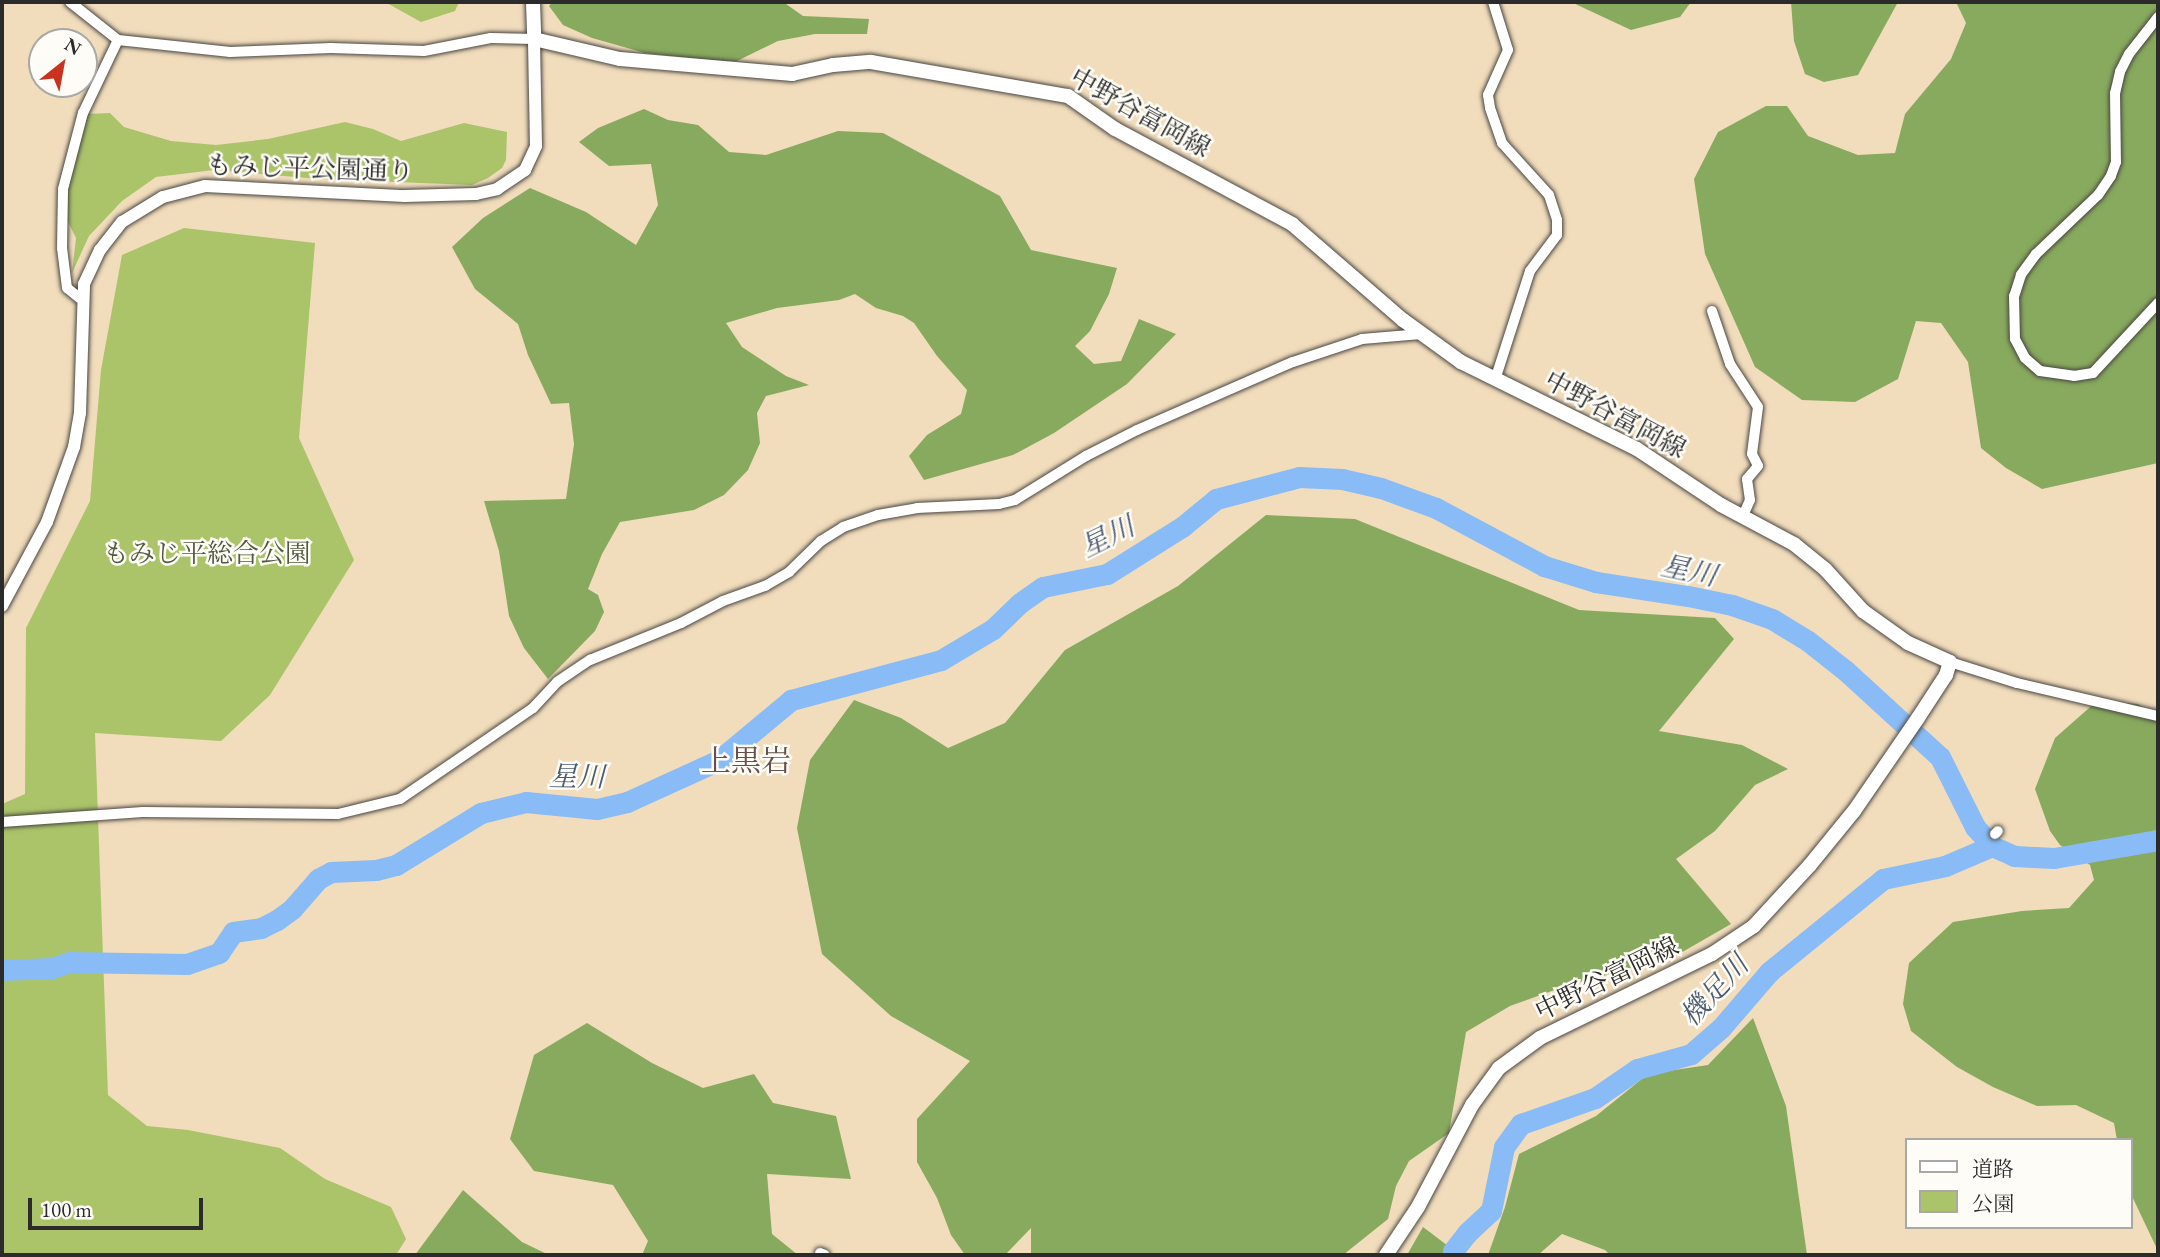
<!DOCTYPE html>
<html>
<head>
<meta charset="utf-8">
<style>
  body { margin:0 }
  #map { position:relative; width:2160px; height:1257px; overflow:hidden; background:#f1dcbc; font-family:"EB Garamond","Noto Serif JP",serif }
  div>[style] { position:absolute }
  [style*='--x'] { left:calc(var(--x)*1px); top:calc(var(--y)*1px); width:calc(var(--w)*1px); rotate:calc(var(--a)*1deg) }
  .green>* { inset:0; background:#abc46a }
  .forest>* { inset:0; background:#88aa5e }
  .river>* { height:21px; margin:-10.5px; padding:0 10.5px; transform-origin:10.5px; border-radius:10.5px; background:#89bbf6 }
  .roads { filter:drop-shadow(0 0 2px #494641) drop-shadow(0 0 2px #494641) }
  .minor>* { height:10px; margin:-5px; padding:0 5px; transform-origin:5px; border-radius:5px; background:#fff }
  .tertiary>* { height:12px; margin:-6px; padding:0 6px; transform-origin:6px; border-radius:6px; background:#fff }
  .secondary>* { height:14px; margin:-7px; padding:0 7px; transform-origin:7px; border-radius:7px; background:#fff }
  span { translate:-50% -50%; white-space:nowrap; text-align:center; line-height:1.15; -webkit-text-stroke:5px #fdfcf7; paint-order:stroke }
  .street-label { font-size:26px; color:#2b2b2b }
  .park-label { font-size:26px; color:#51593e }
  .water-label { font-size:28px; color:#4c5d72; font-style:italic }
  .quarter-label { font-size:30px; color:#66504c }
  .frame { position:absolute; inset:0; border:4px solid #2b2b2b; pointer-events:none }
  .legend { position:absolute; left:1905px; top:1138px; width:228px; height:91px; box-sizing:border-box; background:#fdfcf7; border:2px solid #a9a8a5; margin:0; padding:9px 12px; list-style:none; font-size:21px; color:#2b2b2b }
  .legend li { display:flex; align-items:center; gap:14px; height:35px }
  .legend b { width:35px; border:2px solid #a9a8a5 }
  .north { position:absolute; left:28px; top:28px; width:70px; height:70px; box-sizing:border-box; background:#fdfcf7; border:2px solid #a9a8a5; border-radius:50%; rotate:31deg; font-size:19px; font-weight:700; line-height:28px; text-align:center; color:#2b2b2b }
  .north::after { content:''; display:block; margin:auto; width:24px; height:32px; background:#c8321e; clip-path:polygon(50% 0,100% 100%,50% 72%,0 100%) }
  .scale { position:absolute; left:28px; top:1198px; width:175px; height:32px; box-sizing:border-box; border:4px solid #2b2b2b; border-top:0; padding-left:9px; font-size:21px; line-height:24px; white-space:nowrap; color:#2b2b2b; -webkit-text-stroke:5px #fdfcf7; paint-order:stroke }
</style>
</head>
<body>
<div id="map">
  <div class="green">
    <div style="clip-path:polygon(385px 2px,459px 2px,455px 11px,421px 22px)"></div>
    <div style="clip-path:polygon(110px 113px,124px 127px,171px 141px,216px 145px,268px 139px,345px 122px,373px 129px,401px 141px,464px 123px,507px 132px,506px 160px,502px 168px,488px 178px,472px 185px,320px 179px,214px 170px,156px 177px,122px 201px,89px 236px,72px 273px,76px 238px,67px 220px,67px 190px,86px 114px)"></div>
    <div style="clip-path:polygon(184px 228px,315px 243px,299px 438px,354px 560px,270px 695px,221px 741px,95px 733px,108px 1095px,147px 1126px,188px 1130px,280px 1148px,325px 1179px,391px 1207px,406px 1239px,396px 1255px,2px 1255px,2px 804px,25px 794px,26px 628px,90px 501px,101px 370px,122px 255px)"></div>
  </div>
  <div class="forest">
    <div style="clip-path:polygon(552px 2px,769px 2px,786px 4px,803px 16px,869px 19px,867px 34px,815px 34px,778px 41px,737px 61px,726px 62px,645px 53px,592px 38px,563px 25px,549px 6px)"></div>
    <div style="clip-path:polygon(1571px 2px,1691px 2px,1680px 17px,1631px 30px)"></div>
    <div style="clip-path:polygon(1791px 2px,1898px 2px,1858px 75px,1824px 82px,1805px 74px,1794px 41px)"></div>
    <div style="clip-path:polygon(1956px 2px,2158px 2px,2158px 463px,2042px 489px,2006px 468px,1981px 448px,1968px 362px,1941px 323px,1916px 321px,1898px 379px,1855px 402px,1802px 400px,1755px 367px,1705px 254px,1694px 179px,1718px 132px,1766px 106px,1787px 106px,1808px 136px,1858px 155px,1895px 153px,1905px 114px,1951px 59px,1966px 23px)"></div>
    <div style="clip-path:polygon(644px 109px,668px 120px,698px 125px,729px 152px,766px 155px,838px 131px,883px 133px,1000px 196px,1031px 250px,1117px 268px,1109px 294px,1090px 331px,1075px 346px,1094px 364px,1121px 361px,1139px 319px,1176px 334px,1127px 384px,1054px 433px,1013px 455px,924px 480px,909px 456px,927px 435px,961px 414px,967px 390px,937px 356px,914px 323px,903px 316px,876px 308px,855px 294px,839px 300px,777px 308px,726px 323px,742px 347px,786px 376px,809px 385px,766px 396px,757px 413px,760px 443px,748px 470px,724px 495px,694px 510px,620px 522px,602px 554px,588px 589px,598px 595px,604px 612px,595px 631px,548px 679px,524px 648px,509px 616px,499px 551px,484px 501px,566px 499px,574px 444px,569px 403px,551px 404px,528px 355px,518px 324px,475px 289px,452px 247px,483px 218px,530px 188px,586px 212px,636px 245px,658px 205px,651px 164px,609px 166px,579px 142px,598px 128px)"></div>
    <div style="clip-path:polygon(1266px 515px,1355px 519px,1579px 610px,1715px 618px,1734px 639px,1659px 731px,1742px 745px,1788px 769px,1755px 785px,1715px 831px,1676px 859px,1731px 924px,1672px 958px,1568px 985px,1510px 1006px,1466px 1032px,1449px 1133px,1409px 1161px,1396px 1186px,1388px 1219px,1343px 1255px,1031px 1255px,1031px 1228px,1005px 1255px,965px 1255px,951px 1235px,937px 1198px,917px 1162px,917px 1119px,970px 1061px,891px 1016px,822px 954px,797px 828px,810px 760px,854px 700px,901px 718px,948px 748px,1005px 723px,1065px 650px,1178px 586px)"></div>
    <div style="clip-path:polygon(2097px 701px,2138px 704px,2158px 717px,2158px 1251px,2130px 1192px,2130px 1140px,2117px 1140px,2114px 1123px,2076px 1105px,2037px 1106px,1993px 1087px,1957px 1067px,1911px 1031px,1903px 1004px,1909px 963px,1953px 922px,2022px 911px,2069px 908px,2094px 880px,2090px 865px,2060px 845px,2050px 831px,2035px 789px,2055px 738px)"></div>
    <div style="clip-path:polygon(1753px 1018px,1786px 1106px,1807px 1255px,1610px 1255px,1605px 1250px,1562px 1234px,1538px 1255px,1488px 1255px,1505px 1207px,1519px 1154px,1596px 1116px,1648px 1074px,1708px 1065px)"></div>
    <div style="clip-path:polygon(587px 1023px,652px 1063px,703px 1088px,754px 1074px,773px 1103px,836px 1116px,851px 1179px,767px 1174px,772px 1234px,798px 1255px,642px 1255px,648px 1241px,613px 1185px,534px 1171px,510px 1139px,534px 1055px)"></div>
    <div style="clip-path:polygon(463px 1190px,522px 1242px,549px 1255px,415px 1255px)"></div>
    <div style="clip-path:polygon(1423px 1227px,1460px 1255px,1407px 1255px)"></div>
  </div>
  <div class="river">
    <div style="--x:2;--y:970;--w:50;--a:-2.3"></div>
    <div style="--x:52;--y:968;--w:18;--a:-19"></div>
    <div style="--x:69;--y:962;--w:118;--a:1"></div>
    <div style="--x:187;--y:964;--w:34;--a:-19"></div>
    <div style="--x:219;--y:953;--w:25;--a:-56"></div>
    <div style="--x:233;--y:932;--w:28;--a:-8"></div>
    <div style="--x:261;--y:928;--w:18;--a:-27"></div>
    <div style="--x:277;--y:920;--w:19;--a:-36"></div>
    <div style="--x:292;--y:909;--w:40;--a:-49"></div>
    <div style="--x:318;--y:879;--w:15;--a:-28"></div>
    <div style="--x:331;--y:872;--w:45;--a:-2.5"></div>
    <div style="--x:376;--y:870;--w:21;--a:-14"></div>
    <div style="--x:396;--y:865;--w:100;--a:-31.5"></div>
    <div style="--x:481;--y:813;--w:46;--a:-13.7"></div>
    <div style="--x:526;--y:802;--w:71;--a:5.6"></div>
    <div style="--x:597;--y:809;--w:31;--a:-13"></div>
    <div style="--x:627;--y:802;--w:101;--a:-24.5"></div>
    <div style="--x:719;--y:760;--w:94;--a:-39.8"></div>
    <div style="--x:791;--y:700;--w:155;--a:-14.9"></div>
    <div style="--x:941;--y:660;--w:61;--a:-30.8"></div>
    <div style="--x:993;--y:629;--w:37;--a:-44"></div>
    <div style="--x:1020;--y:603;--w:28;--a:-35"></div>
    <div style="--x:1043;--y:587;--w:65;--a:-11.5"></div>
    <div style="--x:1107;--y:574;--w:89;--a:-32.1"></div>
    <div style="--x:1182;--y:527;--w:44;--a:-39.5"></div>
    <div style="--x:1216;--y:499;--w:86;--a:-14.8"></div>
    <div style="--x:1299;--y:477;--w:43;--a:2.7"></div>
    <div style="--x:1342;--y:479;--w:40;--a:13"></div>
    <div style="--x:1381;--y:488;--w:59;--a:20"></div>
    <div style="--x:1436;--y:508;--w:123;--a:28.2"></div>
    <div style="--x:1544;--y:566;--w:54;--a:17.1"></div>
    <div style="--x:1596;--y:582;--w:93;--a:8.7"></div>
    <div style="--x:1688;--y:596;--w:45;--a:11.6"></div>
    <div style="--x:1732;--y:605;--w:42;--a:19.3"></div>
    <div style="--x:1772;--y:619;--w:42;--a:31.4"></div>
    <div style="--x:1808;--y:641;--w:48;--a:38.3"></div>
    <div style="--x:1846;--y:671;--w:127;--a:42.5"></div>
    <div style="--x:1940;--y:757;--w:78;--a:63.4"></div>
    <div style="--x:1975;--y:827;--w:25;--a:48"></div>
    <div style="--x:1992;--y:846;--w:24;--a:24"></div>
    <div style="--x:2014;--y:856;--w:40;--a:2.9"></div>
    <div style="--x:2054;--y:858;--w:106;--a:-9.8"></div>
    <div style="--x:1453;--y:1251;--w:23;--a:-52"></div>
    <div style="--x:1467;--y:1233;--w:33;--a:-43"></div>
    <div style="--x:1491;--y:1211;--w:65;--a:-78.5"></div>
    <div style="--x:1504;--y:1147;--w:29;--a:-54"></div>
    <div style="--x:1521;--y:1124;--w:78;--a:-19.4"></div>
    <div style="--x:1595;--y:1098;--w:51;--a:-34.6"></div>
    <div style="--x:1637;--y:1069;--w:56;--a:-15.5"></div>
    <div style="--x:1691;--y:1054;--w:40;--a:-41"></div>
    <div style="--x:1721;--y:1028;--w:74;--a:-49.4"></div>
    <div style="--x:1769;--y:972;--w:147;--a:-39.2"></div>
    <div style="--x:1883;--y:879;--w:63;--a:-11.8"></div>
    <div style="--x:1945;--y:866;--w:51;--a:-23.1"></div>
  </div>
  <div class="roads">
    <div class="minor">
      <div style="--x:70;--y:2;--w:61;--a:38.4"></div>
      <div style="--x:118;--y:40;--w:113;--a:6.1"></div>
      <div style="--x:230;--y:52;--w:101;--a:-2.3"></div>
      <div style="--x:331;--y:48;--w:93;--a:1.8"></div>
      <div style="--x:424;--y:51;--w:68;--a:-11"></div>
      <div style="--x:491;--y:38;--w:43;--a:1.3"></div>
      <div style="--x:1493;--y:2;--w:50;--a:72.6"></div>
      <div style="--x:1508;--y:50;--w:49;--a:114"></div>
      <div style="--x:1488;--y:95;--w:13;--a:81"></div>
      <div style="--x:1490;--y:108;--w:37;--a:71"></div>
      <div style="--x:1502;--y:143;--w:70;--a:47.9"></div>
      <div style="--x:1549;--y:195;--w:26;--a:72"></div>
      <div style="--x:1557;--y:220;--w:15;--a:90"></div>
      <div style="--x:1557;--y:235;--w:45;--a:126.9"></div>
      <div style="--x:1530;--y:271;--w:114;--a:107.8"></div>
      <div style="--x:2158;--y:17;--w:47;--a:128.1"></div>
      <div style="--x:2129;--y:54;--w:20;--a:117"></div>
      <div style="--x:2120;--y:72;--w:22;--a:103"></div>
      <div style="--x:2115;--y:93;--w:69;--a:89.2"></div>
      <div style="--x:2116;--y:162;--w:15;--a:110"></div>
      <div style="--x:2111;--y:176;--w:23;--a:124"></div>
      <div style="--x:2098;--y:195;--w:86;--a:136.4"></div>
      <div style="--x:2036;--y:254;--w:26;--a:126"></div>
      <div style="--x:2021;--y:275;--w:22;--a:108"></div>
      <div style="--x:2014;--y:296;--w:43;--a:88.7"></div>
      <div style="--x:2015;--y:339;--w:21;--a:62"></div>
      <div style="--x:2025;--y:358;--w:20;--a:41"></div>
      <div style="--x:2040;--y:371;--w:34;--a:8"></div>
      <div style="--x:2074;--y:376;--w:19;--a:-9"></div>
      <div style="--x:2093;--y:373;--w:96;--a:-47.1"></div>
      <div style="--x:82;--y:300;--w:19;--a:-141"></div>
      <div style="--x:67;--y:288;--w:40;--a:-97.1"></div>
      <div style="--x:62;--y:248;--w:59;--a:-89"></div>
      <div style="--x:63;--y:189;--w:79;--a:-75.3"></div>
      <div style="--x:83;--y:113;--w:81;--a:-64.4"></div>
      <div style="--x:1712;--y:311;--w:56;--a:71.2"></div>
      <div style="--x:1730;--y:364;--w:51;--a:56.9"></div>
      <div style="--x:1758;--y:407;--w:47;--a:97.3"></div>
      <div style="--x:1752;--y:454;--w:13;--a:63"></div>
      <div style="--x:1758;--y:466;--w:17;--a:130"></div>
      <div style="--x:1747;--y:479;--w:21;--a:82"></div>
      <div style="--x:1750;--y:500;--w:20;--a:114"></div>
      <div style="--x:1950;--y:662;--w:70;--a:17.4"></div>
      <div style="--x:2017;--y:683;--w:145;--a:13.2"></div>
      <div style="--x:2;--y:822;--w:141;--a:-4.1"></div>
      <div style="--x:143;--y:812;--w:195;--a:0.6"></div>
      <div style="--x:338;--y:814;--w:64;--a:-13.6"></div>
      <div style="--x:400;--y:799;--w:161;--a:-34.4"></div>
      <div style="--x:533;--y:708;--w:35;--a:-47"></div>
      <div style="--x:557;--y:682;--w:40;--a:-34"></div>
      <div style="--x:590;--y:660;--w:98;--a:-22.1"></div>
      <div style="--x:681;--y:623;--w:47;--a:-27.6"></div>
      <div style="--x:723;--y:601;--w:45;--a:-19.7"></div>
      <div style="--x:765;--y:586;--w:28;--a:-30"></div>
      <div style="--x:789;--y:572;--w:45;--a:-44.1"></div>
      <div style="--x:821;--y:541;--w:26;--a:-32"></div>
      <div style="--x:843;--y:527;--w:37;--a:-19"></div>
      <div style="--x:878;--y:515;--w:40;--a:-10"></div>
      <div style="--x:917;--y:508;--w:82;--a:-2.8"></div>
      <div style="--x:999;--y:504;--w:16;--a:-14"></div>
      <div style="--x:1015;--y:500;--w:84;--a:-31.8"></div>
      <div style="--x:1086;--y:456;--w:57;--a:-27"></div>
      <div style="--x:1137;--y:430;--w:170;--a:-23.6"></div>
      <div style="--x:1293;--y:362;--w:73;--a:-18.4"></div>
      <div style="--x:1362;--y:339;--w:59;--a:-4.8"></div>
      <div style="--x:1995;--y:834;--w:4;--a:-45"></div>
      <div style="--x:820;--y:1253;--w:5;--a:22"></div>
    </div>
    <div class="tertiary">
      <div style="--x:2;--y:606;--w:95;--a:-61.8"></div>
      <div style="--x:47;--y:522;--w:80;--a:-70.2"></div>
      <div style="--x:74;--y:447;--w:35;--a:-80"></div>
      <div style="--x:80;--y:413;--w:129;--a:-88.2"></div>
      <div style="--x:84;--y:284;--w:38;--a:-65"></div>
      <div style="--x:100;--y:250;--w:36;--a:-52"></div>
      <div style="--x:122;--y:222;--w:48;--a:-31.4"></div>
      <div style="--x:163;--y:197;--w:43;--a:-14.7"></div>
      <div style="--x:205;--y:186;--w:200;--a:2.9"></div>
      <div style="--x:405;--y:196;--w:71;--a:-1.6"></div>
      <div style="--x:476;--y:194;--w:22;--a:-13"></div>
      <div style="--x:497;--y:189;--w:34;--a:-34"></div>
      <div style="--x:525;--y:170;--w:26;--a:-65"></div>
      <div style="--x:536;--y:146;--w:107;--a:-91.1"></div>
    </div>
    <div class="secondary">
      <div style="--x:533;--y:2;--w:37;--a:88"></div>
      <div style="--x:534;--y:39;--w:88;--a:13.1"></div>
      <div style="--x:620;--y:59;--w:173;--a:5"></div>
      <div style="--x:792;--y:74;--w:42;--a:-12.4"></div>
      <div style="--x:833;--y:65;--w:38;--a:-5"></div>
      <div style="--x:871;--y:62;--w:200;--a:9.8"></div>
      <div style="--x:1068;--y:96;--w:57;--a:35.1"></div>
      <div style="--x:1115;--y:129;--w:201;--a:28.2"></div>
      <div style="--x:1292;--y:224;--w:147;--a:40.9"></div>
      <div style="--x:1403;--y:320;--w:72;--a:35.9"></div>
      <div style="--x:1461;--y:362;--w:196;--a:26.3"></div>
      <div style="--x:1637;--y:449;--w:101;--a:33.7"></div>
      <div style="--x:1721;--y:505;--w:83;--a:28.1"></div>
      <div style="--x:1794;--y:544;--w:40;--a:39"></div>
      <div style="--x:1825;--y:569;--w:57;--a:47.9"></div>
      <div style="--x:1863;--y:611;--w:55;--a:35.4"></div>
      <div style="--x:1908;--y:643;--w:46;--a:24.3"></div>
      <div style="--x:1950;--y:662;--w:14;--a:107"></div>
      <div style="--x:1946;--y:675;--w:51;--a:123.1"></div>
      <div style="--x:1918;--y:718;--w:113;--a:124.5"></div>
      <div style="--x:1854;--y:811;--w:70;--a:129.2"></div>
      <div style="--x:1810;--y:865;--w:83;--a:132.6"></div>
      <div style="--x:1754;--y:926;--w:50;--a:146.3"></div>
      <div style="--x:1712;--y:954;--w:191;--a:154"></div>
      <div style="--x:1540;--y:1038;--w:51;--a:143.8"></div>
      <div style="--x:1499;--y:1068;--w:46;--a:126.1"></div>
      <div style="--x:1472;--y:1105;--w:115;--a:117.9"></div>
      <div style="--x:1418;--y:1207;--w:58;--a:123.7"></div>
    </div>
  </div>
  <div class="street-label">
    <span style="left:1140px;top:113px;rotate:29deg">中野谷富岡線</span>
    <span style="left:310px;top:169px;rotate:2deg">もみじ平公園通り</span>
    <span style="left:1615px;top:415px;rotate:28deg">中野谷富岡線</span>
    <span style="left:1607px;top:979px;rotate:-26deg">中野谷富岡線</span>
  </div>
  <div class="park-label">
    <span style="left:207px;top:554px">もみじ平総合公園</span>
  </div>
  <div class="water-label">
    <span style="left:1107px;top:536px;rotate:-26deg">星川</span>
    <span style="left:1689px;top:570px;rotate:12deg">星川</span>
    <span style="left:577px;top:776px;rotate:1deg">星川</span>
    <span style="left:1714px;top:990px;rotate:-47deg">機足川</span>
  </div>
  <div class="quarter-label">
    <span style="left:746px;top:761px">上黒岩</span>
  </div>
  <div class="frame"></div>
  <ul class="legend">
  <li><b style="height:9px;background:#fff"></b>道路</li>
  <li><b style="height:19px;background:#abc46a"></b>公園</li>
  </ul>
  <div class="north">N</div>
  <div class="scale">100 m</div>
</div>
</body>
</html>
